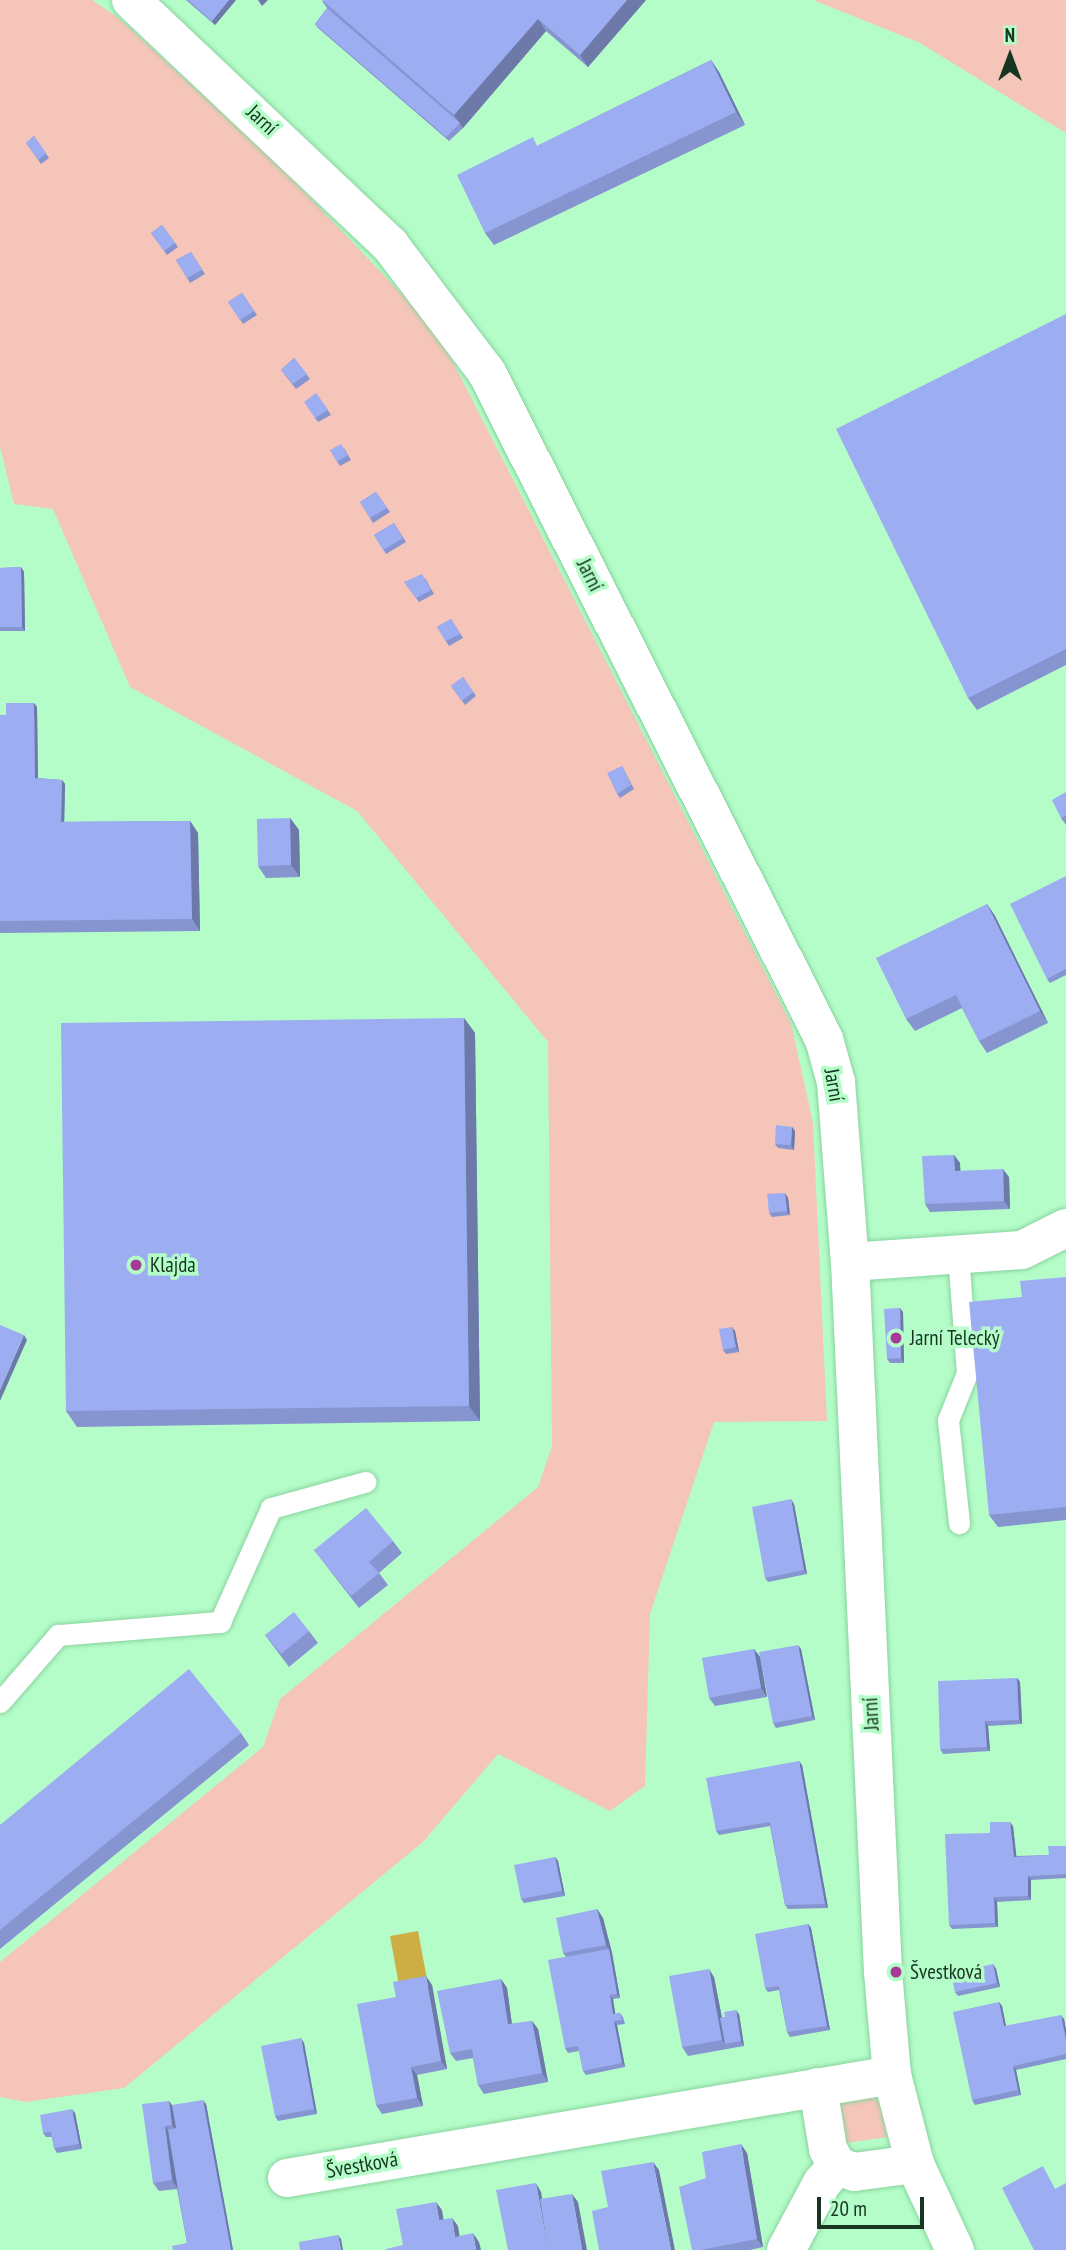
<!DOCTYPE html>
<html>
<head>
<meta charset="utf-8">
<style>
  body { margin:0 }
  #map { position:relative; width:1066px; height:2250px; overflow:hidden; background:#b4fdc9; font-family:"PT Sans Narrow",sans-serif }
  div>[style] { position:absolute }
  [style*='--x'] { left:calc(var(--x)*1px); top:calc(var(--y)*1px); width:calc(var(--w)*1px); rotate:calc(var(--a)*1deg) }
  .green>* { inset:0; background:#f5c5ba }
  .water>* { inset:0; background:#ccae44 }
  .roads { filter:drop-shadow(0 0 2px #8ad3a0) drop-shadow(0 0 2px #8ad3a0) }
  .service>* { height:21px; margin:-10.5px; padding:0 10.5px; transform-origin:10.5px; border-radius:10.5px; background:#fff }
  .minor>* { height:38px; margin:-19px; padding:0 19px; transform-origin:19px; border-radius:19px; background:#fff }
  .wall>* { inset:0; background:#8695d0 }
  .shaded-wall>* { inset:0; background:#6d79a9 }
  .building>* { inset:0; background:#9cadf2 }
  .dots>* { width:19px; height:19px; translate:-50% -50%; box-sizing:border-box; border:4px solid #b4fdc9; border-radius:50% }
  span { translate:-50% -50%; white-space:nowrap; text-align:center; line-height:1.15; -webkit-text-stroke:7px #b4fdc9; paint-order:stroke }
  .street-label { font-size:21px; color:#173521 }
  .poi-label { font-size:21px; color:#173521 }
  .left { translate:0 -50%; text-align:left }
  .north { position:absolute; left:975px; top:21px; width:70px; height:70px; -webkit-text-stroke:5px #b4fdc9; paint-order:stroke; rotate:0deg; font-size:19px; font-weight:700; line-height:28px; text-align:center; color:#173521 }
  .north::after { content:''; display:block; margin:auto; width:24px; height:32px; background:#173521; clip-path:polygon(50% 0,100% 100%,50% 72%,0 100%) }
  .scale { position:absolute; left:817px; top:2197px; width:107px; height:32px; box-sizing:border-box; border:4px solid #173521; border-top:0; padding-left:9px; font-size:21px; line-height:24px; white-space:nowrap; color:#173521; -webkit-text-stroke:5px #b4fdc9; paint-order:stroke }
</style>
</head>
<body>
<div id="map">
  <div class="green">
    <div style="clip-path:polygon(0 0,92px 0,120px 19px,278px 164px,437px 331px,791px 1023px,813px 1123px,827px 1421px,714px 1422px,650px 1614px,645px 1786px,610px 1811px,498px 1754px,423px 1842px,124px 2088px,26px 2102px,0 2097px,0 1962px,263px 1747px,280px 1699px,538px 1487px,552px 1446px,548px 1042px,357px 811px,130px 687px,53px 509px,14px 504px,0 447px)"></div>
    <div style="clip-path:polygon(813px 0,1066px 0,1066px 133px,920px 43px)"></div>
    <div style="clip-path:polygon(874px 2096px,882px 2107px,887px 2137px,841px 2144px,837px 2107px,842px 2101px)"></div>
  </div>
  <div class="water">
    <div style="clip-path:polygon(418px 1931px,427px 1979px,399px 1985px,390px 1936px)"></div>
  </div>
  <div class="roads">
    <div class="service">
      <div style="--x:958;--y:1254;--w:119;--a:85.7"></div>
      <div style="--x:967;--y:1373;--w:51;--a:112"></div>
      <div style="--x:948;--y:1420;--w:104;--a:83.9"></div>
      <div style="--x:0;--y:1702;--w:89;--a:-49.1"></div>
      <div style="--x:58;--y:1635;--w:163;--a:-4.6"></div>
      <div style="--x:220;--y:1622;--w:125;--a:-65.9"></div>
      <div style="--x:271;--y:1508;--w:98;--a:-15.5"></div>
    </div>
    <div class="minor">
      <div style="--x:131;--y:0;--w:357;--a:43.4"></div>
      <div style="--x:390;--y:245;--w:161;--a:52.8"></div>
      <div style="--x:487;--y:373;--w:746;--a:63.16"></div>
      <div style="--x:824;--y:1039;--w:45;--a:74.4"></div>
      <div style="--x:836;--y:1082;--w:181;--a:85.6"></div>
      <div style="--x:850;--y:1262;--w:711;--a:87.34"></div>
      <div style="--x:883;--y:1972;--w:103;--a:85"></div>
      <div style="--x:892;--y:2075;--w:92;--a:75.5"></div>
      <div style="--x:915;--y:2164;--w:95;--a:65.1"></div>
      <div style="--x:850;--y:1262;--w:172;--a:-4"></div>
      <div style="--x:1022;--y:1250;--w:49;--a:-26.6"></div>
      <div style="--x:818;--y:2087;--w:63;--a:80.8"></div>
      <div style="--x:828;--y:2149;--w:19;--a:62"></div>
      <div style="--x:837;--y:2166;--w:18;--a:19"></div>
      <div style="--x:854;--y:2172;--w:62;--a:-7.5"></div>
      <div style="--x:287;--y:2178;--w:614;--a:-9.66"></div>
      <div style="--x:786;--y:2250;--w:76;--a:-61.8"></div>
      <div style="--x:822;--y:2183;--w:23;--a:-49"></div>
    </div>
  </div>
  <div class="wall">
    <div style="clip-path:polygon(186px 0,236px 0,215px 25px)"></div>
    <div style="clip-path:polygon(646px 0,588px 67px,546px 31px,463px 128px,449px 141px,318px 28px,315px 24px,327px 8px,322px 1px)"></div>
    <div style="clip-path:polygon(711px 60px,719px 72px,745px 125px,494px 245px,485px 233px,539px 145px)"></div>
    <div style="clip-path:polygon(34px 136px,49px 158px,41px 164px,26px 143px)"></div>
    <div style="clip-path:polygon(162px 225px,178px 247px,167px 255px,151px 233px)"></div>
    <div style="clip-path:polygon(191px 252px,205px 274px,190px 283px,176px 260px)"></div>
    <div style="clip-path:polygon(242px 293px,257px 315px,243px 324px,228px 302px)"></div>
    <div style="clip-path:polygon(1066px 314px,1066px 665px,977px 710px,968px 698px)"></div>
    <div style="clip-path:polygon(294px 358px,310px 379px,296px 389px,281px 370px)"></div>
    <div style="clip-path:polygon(316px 393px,331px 415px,318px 422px,315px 418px)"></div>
    <div style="clip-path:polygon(344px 448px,351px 460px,340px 466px,330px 450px)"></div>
    <div style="clip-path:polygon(376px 492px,390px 512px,373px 523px,360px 502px)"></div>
    <div style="clip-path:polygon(394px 523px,406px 542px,386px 554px,374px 535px)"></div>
    <div style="clip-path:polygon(21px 567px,24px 572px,25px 631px,0 631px,0 568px)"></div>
    <div style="clip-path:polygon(425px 578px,434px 594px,419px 602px,404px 582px)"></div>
    <div style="clip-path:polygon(451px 619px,463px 638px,449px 646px,437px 627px)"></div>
    <div style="clip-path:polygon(463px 677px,476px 696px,465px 705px,451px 686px)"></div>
    <div style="clip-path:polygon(34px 703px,37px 707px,38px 778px,62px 780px,65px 784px,64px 822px,190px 821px,198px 833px,200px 931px,0 933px,0 715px,6px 715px)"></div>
    <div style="clip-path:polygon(622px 766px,634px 789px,620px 798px,617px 794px)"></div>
    <div style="clip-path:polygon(1066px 792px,1066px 825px,1061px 818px)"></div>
    <div style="clip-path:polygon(290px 818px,299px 830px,300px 877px,266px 878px,258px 866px)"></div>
    <div style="clip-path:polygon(1066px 876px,1066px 975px,1050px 983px,1047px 979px)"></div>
    <div style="clip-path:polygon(987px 904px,995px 916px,1048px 1023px,987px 1053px,979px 1041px,962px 1008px,915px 1031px,906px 1019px)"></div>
    <div style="clip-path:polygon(464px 1018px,475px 1033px,480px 1421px,77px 1427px,66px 1411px)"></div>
    <div style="clip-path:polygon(792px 1127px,795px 1131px,794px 1150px,778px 1148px,775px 1144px)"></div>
    <div style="clip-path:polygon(954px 1155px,960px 1163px,960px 1171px,1009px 1177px,1010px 1209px,930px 1212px,925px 1204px)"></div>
    <div style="clip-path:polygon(785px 1193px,788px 1198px,790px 1215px,772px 1217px,769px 1213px)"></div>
    <div style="clip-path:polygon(1066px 1277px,1066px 1520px,998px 1527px,989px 1515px,1022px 1297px)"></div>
    <div style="clip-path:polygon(903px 1312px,904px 1363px,890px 1363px,887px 1359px)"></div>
    <div style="clip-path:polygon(735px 1331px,739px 1352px,726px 1354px,723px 1350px)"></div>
    <div style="clip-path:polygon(794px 1504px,807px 1574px,768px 1582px,765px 1578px)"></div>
    <div style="clip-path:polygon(393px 1541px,402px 1553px,379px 1573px,388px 1585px,359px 1608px,314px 1550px)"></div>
    <div style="clip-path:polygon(309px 1631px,318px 1643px,289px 1667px,265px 1635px)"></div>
    <div style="clip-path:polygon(754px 1649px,760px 1657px,767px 1697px,715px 1706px,709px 1698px)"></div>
    <div style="clip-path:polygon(801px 1649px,815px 1720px,776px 1728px,773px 1723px)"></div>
    <div style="clip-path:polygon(1017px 1678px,1020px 1682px,1022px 1724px,988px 1726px,990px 1751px,943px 1754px,940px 1749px)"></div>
    <div style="clip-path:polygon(241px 1733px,249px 1745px,0 1949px,0 1825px)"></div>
    <div style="clip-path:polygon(802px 1765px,828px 1908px,788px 1909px,785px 1905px,770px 1826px,719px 1835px,716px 1831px)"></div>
    <div style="clip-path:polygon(1013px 1826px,1016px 1856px,1049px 1855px,1066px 1846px,1066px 1878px,1031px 1880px,1031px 1900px,997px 1902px,998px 1927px,952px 1929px,949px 1925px,990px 1833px)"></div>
    <div style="clip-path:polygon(555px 1857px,558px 1861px,565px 1896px,524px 1903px,521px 1899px)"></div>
    <div style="clip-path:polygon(597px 1909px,603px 1918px,612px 1953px,620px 1998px,613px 1999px,615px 2014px,620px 2013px,623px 2017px,625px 2024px,617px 2025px,625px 2067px,586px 2075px,583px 2071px,579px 2051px,568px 2053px,565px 2048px,566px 1957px,563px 1953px)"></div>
    <div style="clip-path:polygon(808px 1924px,811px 1928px,830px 2030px,790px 2037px,787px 2032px,779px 1990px,768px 1992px,765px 1988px)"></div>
    <div style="clip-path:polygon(993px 1964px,996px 1969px,1000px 1987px,958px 1996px,955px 1992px)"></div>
    <div style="clip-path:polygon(714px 1977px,722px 2018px,739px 2014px,744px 2046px,688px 2056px,682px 2047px)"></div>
    <div style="clip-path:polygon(501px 1979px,507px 1988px,512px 2024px,532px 2021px,538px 2029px,548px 2082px,484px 2094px,478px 2085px,473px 2058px,456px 2061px,450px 2053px)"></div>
    <div style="clip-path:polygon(432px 1985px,447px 2069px,417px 2075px,423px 2106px,382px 2114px,376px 2105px,396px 1997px)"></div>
    <div style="clip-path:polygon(999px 2002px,1002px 2006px,1006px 2026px,1064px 2019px,1066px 2030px,1066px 2059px,1016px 2070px,1021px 2095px,975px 2105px,972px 2100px)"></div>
    <div style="clip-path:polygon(304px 2043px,317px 2114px,278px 2121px,275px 2116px)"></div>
    <div style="clip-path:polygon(169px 2101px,172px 2105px,206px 2104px,233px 2250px,173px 2250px,187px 2243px,177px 2189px,159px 2191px,153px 2183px)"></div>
    <div style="clip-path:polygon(75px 2113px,82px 2149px,57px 2153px,54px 2148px,52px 2137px,46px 2137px,43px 2133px)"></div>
    <div style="clip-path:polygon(747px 2153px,763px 2247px,750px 2250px,692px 2250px)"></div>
  </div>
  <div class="shaded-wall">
    <div style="clip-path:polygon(229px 0,236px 0,215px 25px,212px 21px)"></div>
    <div style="clip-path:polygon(258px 0,268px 0,262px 6px)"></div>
    <div style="clip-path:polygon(627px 0,646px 0,588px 67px,580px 55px)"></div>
    <div style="clip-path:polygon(538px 19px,546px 31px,463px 128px,454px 115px)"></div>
    <div style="clip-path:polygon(711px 60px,719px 72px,745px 125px,736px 112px)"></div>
    <div style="clip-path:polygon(21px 567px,24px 572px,25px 631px,22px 627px)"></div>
    <div style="clip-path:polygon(34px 703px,37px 707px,38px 782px,35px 778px)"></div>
    <div style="clip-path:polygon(62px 780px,65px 784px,64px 834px,61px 830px)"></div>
    <div style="clip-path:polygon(290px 818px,299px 830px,300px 877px,291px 865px)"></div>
    <div style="clip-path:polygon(190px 821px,198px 833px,200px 931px,192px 919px)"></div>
    <div style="clip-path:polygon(987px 904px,995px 916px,1048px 1023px,1040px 1011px)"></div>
    <div style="clip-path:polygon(464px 1018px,475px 1033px,480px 1421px,469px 1406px)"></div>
    <div style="clip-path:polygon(792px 1127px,795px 1131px,794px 1150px,791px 1145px)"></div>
    <div style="clip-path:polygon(954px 1155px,960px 1163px,961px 1179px,955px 1171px)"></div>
    <div style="clip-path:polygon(1003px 1169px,1009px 1177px,1010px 1209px,1004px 1201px)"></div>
    <div style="clip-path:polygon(785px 1193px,788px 1198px,790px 1215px,787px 1211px)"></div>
    <div style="clip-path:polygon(900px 1308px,903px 1312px,904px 1363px,901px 1358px)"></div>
    <div style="clip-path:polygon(732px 1327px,735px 1331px,739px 1352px,736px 1347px)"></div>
    <div style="clip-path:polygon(24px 1335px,27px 1340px,0 1401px,0 1390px)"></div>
    <div style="clip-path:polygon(791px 1499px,794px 1504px,807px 1574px,804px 1570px)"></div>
    <div style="clip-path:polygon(798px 1645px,801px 1649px,815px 1720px,812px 1716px)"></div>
    <div style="clip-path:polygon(754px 1649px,760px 1657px,767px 1697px,761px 1688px)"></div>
    <div style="clip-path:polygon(1017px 1678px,1020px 1682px,1022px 1724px,1019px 1720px)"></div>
    <div style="clip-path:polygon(985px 1721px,988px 1726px,990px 1751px,987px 1747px)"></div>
    <div style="clip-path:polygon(799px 1761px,802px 1765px,828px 1908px,825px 1904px)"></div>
    <div style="clip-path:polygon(1010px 1822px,1013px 1826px,1017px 1861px,1014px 1857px)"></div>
    <div style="clip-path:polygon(555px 1857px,558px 1861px,565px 1896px,562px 1891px)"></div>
    <div style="clip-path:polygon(1028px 1876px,1031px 1880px,1031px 1900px,1028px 1896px)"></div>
    <div style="clip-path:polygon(994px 1897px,997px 1902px,998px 1927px,995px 1923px)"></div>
    <div style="clip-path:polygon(597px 1909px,603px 1918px,612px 1953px,620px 1998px,617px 1994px,609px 1949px,606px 1945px)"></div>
    <div style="clip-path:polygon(808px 1924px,811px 1928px,830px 2030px,827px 2026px)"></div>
    <div style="clip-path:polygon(993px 1964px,996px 1969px,1000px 1987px,997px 1983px)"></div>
    <div style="clip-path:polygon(709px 1969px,714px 1977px,727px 2044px,725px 2044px,722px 2040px)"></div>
    <div style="clip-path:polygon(426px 1976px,432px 1985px,447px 2069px,441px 2061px)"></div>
    <div style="clip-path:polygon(501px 1979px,507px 1988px,513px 2033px,508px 2024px)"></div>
    <div style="clip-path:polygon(610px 1995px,613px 1999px,616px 2018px,613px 2014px)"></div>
    <div style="clip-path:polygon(999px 2002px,1002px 2006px,1007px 2031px,1004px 2026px)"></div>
    <div style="clip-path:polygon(736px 2010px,739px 2014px,744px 2046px,741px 2041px)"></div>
    <div style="clip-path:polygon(1061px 2015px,1064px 2019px,1066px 2030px,1066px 2040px)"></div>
    <div style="clip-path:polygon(532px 2021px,538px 2029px,548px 2082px,542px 2073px)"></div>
    <div style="clip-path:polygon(614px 2021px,617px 2025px,625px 2067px,622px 2063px)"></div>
    <div style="clip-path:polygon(301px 2038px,304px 2043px,317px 2114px,314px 2109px)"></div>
    <div style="clip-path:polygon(1013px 2066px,1016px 2070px,1021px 2095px,1018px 2090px)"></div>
    <div style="clip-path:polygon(411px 2067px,417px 2075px,423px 2106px,417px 2098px)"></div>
    <div style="clip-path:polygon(203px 2100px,206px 2104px,233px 2250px,231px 2250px)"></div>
    <div style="clip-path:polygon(169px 2101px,175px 2110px,178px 2133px,172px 2125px)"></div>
    <div style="clip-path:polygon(72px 2109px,75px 2113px,82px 2149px,79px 2144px)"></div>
    <div style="clip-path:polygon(165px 2126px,171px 2134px,178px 2189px,172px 2180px)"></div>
    <div style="clip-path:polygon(741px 2144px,747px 2153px,763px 2247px,757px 2239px)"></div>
    <div style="clip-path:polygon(653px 2162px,659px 2170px,675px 2250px,671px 2250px)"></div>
    <div style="clip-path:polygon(536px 2183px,541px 2192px,552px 2250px,548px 2250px)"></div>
    <div style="clip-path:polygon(572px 2194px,578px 2202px,587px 2250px,582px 2250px)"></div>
    <div style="clip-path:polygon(436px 2202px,442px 2210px,445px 2229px,439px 2220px)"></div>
    <div style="clip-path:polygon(452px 2218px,458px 2226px,461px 2245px,455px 2237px)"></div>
    <div style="clip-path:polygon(473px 2233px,479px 2242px,481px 2250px,476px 2250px)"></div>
    <div style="clip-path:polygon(338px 2235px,341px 2239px,343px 2250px,341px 2250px)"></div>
  </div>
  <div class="building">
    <div style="clip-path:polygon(188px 0,229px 0,212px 21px)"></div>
    <div style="clip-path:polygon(322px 0,627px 0,580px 55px,538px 19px,454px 115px)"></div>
    <div style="clip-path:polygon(327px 8px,460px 123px,446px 137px,315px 24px)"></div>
    <div style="clip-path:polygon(711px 60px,736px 112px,485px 233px,457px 175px,533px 137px,537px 146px)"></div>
    <div style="clip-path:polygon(34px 136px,46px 153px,38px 160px,26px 143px)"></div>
    <div style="clip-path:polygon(162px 225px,175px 243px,164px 251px,151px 233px)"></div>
    <div style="clip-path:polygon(191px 252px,202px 270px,187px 278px,176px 260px)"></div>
    <div style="clip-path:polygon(242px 293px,254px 311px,240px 320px,228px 302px)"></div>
    <div style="clip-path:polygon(1066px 314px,1066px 649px,968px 698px,836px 429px)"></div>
    <div style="clip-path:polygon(294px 358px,307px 374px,293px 384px,281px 370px)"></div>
    <div style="clip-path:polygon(316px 393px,328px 410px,315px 418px,304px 402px)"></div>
    <div style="clip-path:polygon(341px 444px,348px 455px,337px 462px,330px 450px)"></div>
    <div style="clip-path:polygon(376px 492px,387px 508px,370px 518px,360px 502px)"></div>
    <div style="clip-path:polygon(394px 523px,403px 538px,383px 550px,374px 535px)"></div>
    <div style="clip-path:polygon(21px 567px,22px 627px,0 627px,0 568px)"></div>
    <div style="clip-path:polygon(422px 574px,431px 590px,416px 598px,404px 582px)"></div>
    <div style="clip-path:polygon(451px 619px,460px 634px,446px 641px,437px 627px)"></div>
    <div style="clip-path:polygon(463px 677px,473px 692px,462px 701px,451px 686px)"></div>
    <div style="clip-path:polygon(6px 703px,34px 703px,35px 778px,62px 780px,61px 822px,0 822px,0 715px,6px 715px)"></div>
    <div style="clip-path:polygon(622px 766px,631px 785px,617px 794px,607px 773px)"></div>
    <div style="clip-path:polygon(1066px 792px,1066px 815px,1061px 818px,1052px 800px)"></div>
    <div style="clip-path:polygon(290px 818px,291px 865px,258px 866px,257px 819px)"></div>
    <div style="clip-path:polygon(190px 821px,192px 919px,0 921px,0 822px)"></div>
    <div style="clip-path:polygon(1066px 876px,1066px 969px,1047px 979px,1010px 904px)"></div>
    <div style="clip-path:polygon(987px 904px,1040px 1011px,979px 1041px,956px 995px,906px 1019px,876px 958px)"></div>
    <div style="clip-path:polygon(464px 1018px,469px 1406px,66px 1411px,61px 1023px)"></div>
    <div style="clip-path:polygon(776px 1125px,792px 1127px,791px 1145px,775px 1144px)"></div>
    <div style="clip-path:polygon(954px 1155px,955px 1171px,1003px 1169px,1004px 1201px,925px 1204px,922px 1156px)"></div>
    <div style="clip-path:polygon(785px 1193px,787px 1211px,769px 1213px,767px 1194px)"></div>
    <div style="clip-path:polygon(1066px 1277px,1066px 1507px,989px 1515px,969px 1302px,1022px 1297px,1020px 1281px)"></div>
    <div style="clip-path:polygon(900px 1308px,901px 1358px,887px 1359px,884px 1309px)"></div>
    <div style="clip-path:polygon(0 1325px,24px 1335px,0 1390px)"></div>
    <div style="clip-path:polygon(732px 1327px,736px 1347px,723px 1350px,719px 1329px)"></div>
    <div style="clip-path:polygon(791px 1499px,804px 1570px,765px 1578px,752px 1507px)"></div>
    <div style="clip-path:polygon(366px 1508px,393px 1541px,369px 1562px,379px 1573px,351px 1596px,314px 1550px)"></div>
    <div style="clip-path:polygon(294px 1612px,309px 1631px,281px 1654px,265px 1635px)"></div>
    <div style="clip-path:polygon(798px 1645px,812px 1716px,773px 1723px,759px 1652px)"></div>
    <div style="clip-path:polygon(754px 1649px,761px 1688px,709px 1698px,702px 1658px)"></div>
    <div style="clip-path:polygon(189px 1669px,241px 1733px,0 1930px,0 1825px)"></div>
    <div style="clip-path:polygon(1017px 1678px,1019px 1720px,985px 1721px,987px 1747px,940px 1749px,938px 1681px)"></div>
    <div style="clip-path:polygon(799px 1761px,825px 1904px,785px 1905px,770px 1822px,716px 1831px,706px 1778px)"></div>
    <div style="clip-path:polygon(990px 1822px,1010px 1822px,1014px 1857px,1049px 1855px,1048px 1846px,1066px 1846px,1066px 1874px,1028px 1876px,1028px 1896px,994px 1897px,995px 1923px,949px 1925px,945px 1834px,990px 1833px)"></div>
    <div style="clip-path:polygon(555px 1857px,562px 1891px,521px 1899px,514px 1865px)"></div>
    <div style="clip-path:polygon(597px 1909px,606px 1945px,563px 1953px,556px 1918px)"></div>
    <div style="clip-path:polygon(808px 1924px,827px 2026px,787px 2032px,779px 1986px,765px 1988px,755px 1934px)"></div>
    <div style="clip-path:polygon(609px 1949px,617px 1994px,610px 1995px,613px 2014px,620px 2013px,622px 2020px,614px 2021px,622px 2063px,583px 2071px,578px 2046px,565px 2048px,548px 1960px)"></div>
    <div style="clip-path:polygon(993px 1964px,997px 1983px,955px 1992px,951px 1974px)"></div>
    <div style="clip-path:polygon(709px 1969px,722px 2040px,682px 2047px,669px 1976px)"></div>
    <div style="clip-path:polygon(426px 1976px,441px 2061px,411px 2067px,417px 2098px,376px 2105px,357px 2004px,396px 1997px,393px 1982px)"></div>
    <div style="clip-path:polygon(501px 1979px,508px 2024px,532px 2021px,542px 2073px,478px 2085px,472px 2049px,450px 2053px,437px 1991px)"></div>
    <div style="clip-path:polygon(999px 2002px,1004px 2026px,1061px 2015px,1066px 2040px,1066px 2054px,1013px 2066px,1018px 2090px,972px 2100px,953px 2012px)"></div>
    <div style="clip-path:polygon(736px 2010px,741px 2041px,725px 2044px,720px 2018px,725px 2017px,724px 2012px)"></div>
    <div style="clip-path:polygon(301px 2038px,314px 2109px,275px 2116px,261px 2046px)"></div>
    <div style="clip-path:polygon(203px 2100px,231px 2250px,173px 2250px,172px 2246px,187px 2243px,168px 2130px,176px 2128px,172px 2105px)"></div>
    <div style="clip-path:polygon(169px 2101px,172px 2125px,165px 2126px,172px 2180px,153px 2183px,142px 2104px)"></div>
    <div style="clip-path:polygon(72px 2109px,79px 2144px,54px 2148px,51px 2132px,43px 2133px,40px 2115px)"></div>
    <div style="clip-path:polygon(741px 2144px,757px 2239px,700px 2250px,692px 2250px,679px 2187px,706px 2178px,702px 2152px)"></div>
    <div style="clip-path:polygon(653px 2162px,671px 2250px,599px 2250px,592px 2211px,608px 2207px,601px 2171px)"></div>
    <div style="clip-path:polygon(1043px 2166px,1055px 2189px,1066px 2183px,1066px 2250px,1034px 2250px,1002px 2188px)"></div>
    <div style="clip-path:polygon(536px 2183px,548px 2250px,508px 2250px,496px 2190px)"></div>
    <div style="clip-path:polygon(572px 2194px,582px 2250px,548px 2250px,540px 2199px)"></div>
    <div style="clip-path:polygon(436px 2202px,439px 2220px,452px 2218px,455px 2237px,473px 2233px,476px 2250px,386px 2250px,386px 2249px,403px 2245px,396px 2209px)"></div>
    <div style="clip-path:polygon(338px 2235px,341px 2250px,300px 2250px,299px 2242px)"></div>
  </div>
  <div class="dots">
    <div style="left:136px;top:1265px;background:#a63998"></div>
    <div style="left:896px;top:1338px;background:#a63998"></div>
    <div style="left:896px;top:1972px;background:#a63998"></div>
  </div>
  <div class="street-label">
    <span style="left:262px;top:120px;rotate:43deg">Jarní</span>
    <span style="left:590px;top:575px;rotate:63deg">Jarní</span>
    <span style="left:834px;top:1085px;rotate:80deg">Jarní</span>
    <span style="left:871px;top:1714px;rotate:-93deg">Jarní</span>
    <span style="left:362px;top:2165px;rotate:-10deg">Švestková</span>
  </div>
  <div class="poi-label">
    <span class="left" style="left:150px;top:1265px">Klajda</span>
    <span class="left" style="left:910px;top:1338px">Jarní Telecký</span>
    <span class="left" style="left:910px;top:1972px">Švestková</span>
  </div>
  <div class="north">N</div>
  <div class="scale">20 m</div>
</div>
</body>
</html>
